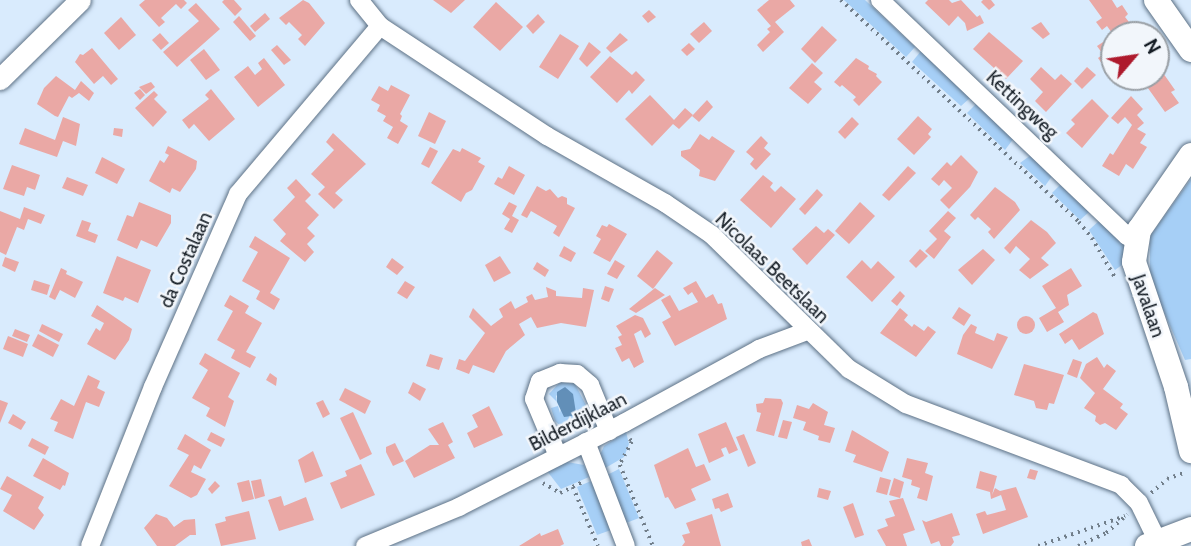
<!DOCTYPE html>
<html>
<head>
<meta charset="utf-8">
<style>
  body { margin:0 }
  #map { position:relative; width:1191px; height:546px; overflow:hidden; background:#d9ebfd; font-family:Cabin,sans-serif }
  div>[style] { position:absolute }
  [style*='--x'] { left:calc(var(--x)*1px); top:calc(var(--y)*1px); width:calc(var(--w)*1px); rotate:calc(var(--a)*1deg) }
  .green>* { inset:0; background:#a6cff6 }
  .water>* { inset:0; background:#628fb8 }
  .building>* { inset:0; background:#eaa8a5 }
  .round { border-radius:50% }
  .path>* { height:3.5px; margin-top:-1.75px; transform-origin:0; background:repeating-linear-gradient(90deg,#717e8a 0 2px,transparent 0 7px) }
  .roads { filter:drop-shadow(0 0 2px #5d7185) drop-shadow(0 0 2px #5d7185) }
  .minor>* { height:18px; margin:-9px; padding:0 9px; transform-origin:9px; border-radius:9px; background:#fff }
  .tertiary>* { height:21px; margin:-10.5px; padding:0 10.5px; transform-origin:10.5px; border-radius:10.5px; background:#fff }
  .secondary>* { height:24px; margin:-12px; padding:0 12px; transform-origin:12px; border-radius:12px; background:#fff }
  span { translate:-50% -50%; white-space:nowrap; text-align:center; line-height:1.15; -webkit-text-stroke:5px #f2f6fb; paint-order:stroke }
  .street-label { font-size:19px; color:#161e26 }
  .north { position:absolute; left:1100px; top:21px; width:70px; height:70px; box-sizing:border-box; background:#f2f6fb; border:2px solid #9aa0a6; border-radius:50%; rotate:61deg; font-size:19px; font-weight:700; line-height:28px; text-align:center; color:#161e26 }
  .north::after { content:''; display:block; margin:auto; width:24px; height:32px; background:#ae1a2d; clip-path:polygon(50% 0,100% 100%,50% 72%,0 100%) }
</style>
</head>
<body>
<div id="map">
  <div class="green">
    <div style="clip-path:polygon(844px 0,865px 0,915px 47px,906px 57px)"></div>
    <div style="clip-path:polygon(921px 51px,970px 98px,961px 106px,912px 62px)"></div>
    <div style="clip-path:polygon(976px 104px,1014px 138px,1005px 150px,967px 113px)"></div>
    <div style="clip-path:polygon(1031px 155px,1052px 176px,1045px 186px,1020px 163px)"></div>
    <div style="clip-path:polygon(1191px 179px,1191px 359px,1185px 360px,1150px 280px,1150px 236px)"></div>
    <div style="clip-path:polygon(1060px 185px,1089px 212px,1080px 220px,1052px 193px)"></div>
    <div style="clip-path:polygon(1101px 219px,1126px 247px,1126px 262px,1115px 270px,1089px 230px)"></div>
    <div style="clip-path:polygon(560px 382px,575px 384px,586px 405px,587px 415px,582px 424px,573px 428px,563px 428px,555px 421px,551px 408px,558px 406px,560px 413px,565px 387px,556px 396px,557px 402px,549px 394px)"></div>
    <div style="clip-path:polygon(626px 432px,629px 444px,624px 457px,602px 470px,600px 455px,604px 446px)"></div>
    <div style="clip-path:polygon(567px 462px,584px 465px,589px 477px,561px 489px,547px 471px)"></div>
    <div style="clip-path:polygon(619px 469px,639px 518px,626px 523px,605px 476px)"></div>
    <div style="clip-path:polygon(591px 481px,611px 530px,597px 535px,577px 487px)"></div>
  </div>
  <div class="water">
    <div style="clip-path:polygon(565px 387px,573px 394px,576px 413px,572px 416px,564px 417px,557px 402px,557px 392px)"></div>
  </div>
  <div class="building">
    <div style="clip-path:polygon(145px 0,184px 0,187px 3px,181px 9px,176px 4px,161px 18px,165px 22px,159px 27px,139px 5px)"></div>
    <div style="clip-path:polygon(224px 0,234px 0,242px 9px,235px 16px,222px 2px)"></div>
    <div style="clip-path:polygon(303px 0,309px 3px,325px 23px,305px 46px,298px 39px,302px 35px,289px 22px,286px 25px,279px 18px)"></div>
    <div style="clip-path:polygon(433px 0,465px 0,451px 13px)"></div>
    <div style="clip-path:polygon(769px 0,790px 0,795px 6px,775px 22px,784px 32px,763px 52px,757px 45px,770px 32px,767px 29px,771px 26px,757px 10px)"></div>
    <div style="clip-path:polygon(928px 0,949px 0,952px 3px,961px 0,977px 17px,980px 15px,984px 23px,967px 31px,965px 23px,958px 16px,949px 26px,925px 3px)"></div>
    <div style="clip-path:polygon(983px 0,991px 0,995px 5px,989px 10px,981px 2px)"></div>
    <div style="clip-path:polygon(1089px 0,1112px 0,1117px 8px,1122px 5px,1128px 14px,1125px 17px,1129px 22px,1112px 33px,1107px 26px,1102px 30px,1096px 22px,1102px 18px)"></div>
    <div style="clip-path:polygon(496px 2px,523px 27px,500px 51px,473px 27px)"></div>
    <div style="clip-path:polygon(196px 3px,220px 29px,177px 67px,163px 52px,199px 21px,188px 10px)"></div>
    <div style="clip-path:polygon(649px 10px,656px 17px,648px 23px,642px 16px)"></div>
    <div style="clip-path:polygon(265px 13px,270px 19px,255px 32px,250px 26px)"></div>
    <div style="clip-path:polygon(538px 14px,545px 22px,533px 34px,526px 26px)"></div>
    <div style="clip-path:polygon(239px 16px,256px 36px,250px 41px,233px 22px)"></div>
    <div style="clip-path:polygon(121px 17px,136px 35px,119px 50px,104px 33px)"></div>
    <div style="clip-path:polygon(704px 22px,712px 31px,699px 43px,690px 34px)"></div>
    <div style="clip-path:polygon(1041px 22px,1050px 34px,1043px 39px,1031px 28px)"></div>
    <div style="clip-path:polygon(822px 26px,837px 40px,815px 63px,801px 49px)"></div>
    <div style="clip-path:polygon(989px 32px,1023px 61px,1006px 79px,973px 49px)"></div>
    <div style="clip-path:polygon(160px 33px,169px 43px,161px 50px,152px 40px)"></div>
    <div style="clip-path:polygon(620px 33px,628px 40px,611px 53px,606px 48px)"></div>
    <div style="clip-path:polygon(560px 34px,579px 46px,558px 79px,539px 67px)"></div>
    <div style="clip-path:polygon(1114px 35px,1114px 45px,1102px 53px,1097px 46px)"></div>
    <div style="clip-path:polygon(589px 42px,601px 52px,587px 67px,579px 59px)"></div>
    <div style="clip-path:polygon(689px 43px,695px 49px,687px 56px,681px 50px)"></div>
    <div style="clip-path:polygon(277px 45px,291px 60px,284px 65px,271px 50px)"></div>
    <div style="clip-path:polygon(1114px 47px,1114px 57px,1103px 65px,1098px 58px)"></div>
    <div style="clip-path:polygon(92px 48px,118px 79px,111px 85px,103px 76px,94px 84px,75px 62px,80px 54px,83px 55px)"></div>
    <div style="clip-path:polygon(204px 49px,220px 70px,206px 80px,190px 60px)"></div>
    <div style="clip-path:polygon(610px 56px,632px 75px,636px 71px,645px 80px,632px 94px,629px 90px,617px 103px,590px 77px)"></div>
    <div style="clip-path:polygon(264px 58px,285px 85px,258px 107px,234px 77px,248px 66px,255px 75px,262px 69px,258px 63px)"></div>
    <div style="clip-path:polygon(856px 58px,869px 66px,868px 69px,877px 74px,876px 76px,882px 82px,859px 106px,853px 100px,856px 97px,842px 85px,840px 87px,834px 82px)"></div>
    <div style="clip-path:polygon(812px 63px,823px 73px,814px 82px,822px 89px,808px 104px,789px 88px)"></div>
    <div style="clip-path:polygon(1156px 63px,1175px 90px,1171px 92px,1179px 103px,1165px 112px,1140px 77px,1156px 77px)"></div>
    <div style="clip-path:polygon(1041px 67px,1055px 80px,1061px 74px,1072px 84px,1046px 112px,1035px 101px,1043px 92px,1030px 79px)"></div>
    <div style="clip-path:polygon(1087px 67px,1096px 75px,1082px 89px,1074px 81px)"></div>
    <div style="clip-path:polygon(56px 76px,75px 90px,81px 81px,94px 93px,89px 101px,79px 93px,72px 98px,69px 96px,58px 117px,55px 116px,37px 104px,44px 88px)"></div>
    <div style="clip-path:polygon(151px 82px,155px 87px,146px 94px,139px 87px)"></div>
    <div style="clip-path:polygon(391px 85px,410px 95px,400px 114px,402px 116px,400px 121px,408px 126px,398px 144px,387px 138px,393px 127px,383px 121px,386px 116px,377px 111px,380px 105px,371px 100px,379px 86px,388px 91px)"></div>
    <div style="clip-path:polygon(140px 89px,145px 95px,140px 100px,134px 93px)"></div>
    <div style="clip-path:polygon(211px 89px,235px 119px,209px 141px,194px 124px,189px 129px,182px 120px,209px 99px,205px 95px)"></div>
    <div style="clip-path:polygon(154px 91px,158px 95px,154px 99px,167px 112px,153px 127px,135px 108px)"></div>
    <div style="clip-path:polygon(650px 95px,674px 120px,685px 108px,693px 115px,679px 129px,673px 124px,652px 146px,625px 119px)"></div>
    <div style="clip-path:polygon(1131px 96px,1143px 109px,1137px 115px,1144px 123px,1137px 129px,1146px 134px,1140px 143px,1147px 147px,1133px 169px,1126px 164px,1119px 176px,1102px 166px,1110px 153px,1113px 155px,1132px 125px,1125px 117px,1118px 124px,1111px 118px)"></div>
    <div style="clip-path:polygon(1092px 99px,1109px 116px,1082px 148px,1066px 133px,1075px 124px,1071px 120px)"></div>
    <div style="clip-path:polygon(707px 100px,713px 107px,699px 122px,692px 116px)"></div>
    <div style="clip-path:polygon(429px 112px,446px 121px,435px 144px,418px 136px)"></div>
    <div style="clip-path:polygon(918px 116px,932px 129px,928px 134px,931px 137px,914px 155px,897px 139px)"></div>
    <div style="clip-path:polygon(63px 117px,80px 124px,76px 146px,63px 141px,57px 157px,19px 144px,25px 128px,55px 140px)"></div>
    <div style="clip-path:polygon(852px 117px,859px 124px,845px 139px,838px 132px)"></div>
    <div style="clip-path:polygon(114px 128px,123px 129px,122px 137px,113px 135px)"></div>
    <div style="clip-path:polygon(333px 133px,366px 164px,335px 193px,343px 200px,334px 209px,318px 194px,325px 187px,311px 174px,334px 150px,326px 142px)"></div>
    <div style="clip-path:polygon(700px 134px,709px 140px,712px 136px,735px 151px,715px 181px,699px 176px,700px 170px,681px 156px,681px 151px,690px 149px)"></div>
    <div style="clip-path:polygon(761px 136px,768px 143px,764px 148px,771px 154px,756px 170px,750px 164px,754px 159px,746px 152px)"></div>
    <div style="clip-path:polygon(168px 146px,197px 161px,196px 169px,180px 192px,172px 188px,170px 193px,149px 181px,160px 160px,164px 163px,169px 155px,165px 153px)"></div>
    <div style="clip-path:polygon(430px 147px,438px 151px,429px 168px,421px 164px)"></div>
    <div style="clip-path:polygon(462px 148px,481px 158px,478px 162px,485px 166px,472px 190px,466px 193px,461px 202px,431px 183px,453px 149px,460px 152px)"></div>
    <div style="clip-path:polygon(961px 155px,978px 172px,970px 187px,949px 209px,940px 200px,952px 188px,944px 180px,939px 186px,931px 179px,947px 162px,951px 166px)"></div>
    <div style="clip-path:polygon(102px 157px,125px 169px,117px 184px,95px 173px)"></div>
    <div style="clip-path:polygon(12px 165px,40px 175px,35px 190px,27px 187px,24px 196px,3px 189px)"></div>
    <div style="clip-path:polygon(509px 166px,525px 175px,514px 195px,494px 184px,498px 177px,502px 179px)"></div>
    <div style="clip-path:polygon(908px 166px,916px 173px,889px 201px,882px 195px)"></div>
    <div style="clip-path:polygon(763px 175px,773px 183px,770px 187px,775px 192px,781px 186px,796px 199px,771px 228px,740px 200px)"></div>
    <div style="clip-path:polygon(67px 177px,88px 185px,83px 196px,62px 188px)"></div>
    <div style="clip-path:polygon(296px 179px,311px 195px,305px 201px,319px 215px,307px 228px,315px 236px,307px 244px,314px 252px,305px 262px,280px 241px,286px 234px,273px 220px,295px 197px,287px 188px)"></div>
    <div style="clip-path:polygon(537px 186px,546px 191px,550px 189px,558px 198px,562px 196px,567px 198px,567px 204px,575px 208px,559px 237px,553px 233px,557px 226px,531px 211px,527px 218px,521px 215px)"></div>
    <div style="clip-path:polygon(995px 187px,1015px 202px,1020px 210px,994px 239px,988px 232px,991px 229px,978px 217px,975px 220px,970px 215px)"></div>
    <div style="clip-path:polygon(817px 189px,823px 195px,805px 215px,799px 209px)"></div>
    <div style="clip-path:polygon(139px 202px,171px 215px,171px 223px,157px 247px,141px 240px,137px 249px,117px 240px,127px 215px,133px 217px)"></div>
    <div style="clip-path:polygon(509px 202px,517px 206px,512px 216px,519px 220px,512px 233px,504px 229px,510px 219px,502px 214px)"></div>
    <div style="clip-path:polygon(860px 202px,875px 216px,849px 244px,835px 231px)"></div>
    <div style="clip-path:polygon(24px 207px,45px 215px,41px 224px,28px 219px,24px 230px,17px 227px,6px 255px,0 252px,0 211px,20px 219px)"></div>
    <div style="clip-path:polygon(948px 211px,956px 218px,944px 231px,951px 237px,934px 259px,925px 251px,937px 239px,929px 231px)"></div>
    <div style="clip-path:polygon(82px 220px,91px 223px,88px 231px,98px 235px,95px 243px,76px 236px)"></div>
    <div style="clip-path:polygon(1031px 220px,1047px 232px,1056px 243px,1041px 258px,1049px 265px,1030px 279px,1019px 270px,1030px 259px,1016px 246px,1010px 254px,1004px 248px)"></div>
    <div style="clip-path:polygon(609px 224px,627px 234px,610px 262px,593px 253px,601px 239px,596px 236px,602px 225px,607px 227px)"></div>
    <div style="clip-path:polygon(816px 226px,824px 233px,828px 229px,835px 235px,807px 265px,792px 249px)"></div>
    <div style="clip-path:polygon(255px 236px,290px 258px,270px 293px,280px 299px,274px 310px,256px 299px,260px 291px,242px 281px,258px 252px,249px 247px)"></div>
    <div style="clip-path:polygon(564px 246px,576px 253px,571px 262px,559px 256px)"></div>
    <div style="clip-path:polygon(920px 249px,928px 256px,916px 268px,909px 261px)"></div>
    <div style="clip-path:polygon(983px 249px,995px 260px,972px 285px,958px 270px)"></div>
    <div style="clip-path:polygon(657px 250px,673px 263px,653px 289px,637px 276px)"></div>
    <div style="clip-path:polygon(117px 256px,151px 270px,138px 303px,125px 297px,123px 301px,103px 293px)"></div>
    <div style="clip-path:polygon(500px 256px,511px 273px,494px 282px,485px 265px)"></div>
    <div style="clip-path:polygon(5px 257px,19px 262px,15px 272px,2px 266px)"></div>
    <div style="clip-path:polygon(392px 258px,404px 267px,397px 275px,386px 267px)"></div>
    <div style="clip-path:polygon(615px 260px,625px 266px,617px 279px,607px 274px)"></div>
    <div style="clip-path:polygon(862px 260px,871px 269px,878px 261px,895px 277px,872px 302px,846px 277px)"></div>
    <div style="clip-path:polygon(537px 262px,549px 270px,545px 277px,533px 269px)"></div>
    <div style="clip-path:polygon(61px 268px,67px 271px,66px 274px,83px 282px,75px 298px,60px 290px,55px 300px,49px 297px)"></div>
    <div style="clip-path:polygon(1071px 268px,1082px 286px,1067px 295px,1069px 305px,1058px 312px,1064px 322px,1047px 332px,1039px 318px,1056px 308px,1042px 286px)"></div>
    <div style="clip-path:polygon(34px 280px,50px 285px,47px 295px,31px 290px)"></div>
    <div style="clip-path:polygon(405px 281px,415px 287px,407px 299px,397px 293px)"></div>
    <div style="clip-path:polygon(696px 281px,706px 298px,713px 294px,718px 304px,722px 303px,727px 319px,675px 346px,662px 322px,671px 317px,661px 300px,670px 295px,679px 311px,698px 302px,692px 292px,688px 295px,683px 288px)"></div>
    <div style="clip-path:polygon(605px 286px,614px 289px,609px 302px,601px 299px)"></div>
    <div style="clip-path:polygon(546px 287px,556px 291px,556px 296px,582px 298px,583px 288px,594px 290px,586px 327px,561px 323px,537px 328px,531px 317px,519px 324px,525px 335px,506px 351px,494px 373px,473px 365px,469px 374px,456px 369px,459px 359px,465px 361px,485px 333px,469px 317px,473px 308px,491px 326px,503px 317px,499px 309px,511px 301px,515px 309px,528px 302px,526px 297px,532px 294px,535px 300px,548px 297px)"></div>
    <div style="clip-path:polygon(655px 288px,665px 295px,636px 313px,629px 309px)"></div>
    <div style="clip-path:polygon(900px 291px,905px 296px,897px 306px,891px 301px)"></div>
    <div style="clip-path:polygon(230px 295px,249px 306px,245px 313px,262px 323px,246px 352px,256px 357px,250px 368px,231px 358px,235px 350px,217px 340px,233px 311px,224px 306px)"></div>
    <div style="clip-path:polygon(97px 305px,132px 329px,129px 340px,115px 360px,87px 344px,96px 328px,100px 331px,104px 323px,91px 316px)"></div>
    <div style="clip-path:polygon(959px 307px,971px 315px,964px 326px,952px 318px)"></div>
    <div style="clip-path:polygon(900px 308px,908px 315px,904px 320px,912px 327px,914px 324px,924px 331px,928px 326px,936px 332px,916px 357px,880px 333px)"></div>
    <div style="clip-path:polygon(1093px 312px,1097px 314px,1104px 334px,1079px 350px,1072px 339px,1065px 344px,1059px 334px)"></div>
    <div style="clip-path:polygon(635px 315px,643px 318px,651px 334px,645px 338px,641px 330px,634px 334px,644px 362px,634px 368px,629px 358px,622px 362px,615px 348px,622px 345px,618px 337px,622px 335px,616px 326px)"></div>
    <div class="round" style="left:1017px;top:316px;width:18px;height:18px"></div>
    <div style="clip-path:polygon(42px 324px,63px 334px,59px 342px,39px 331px)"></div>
    <div style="clip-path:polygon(971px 324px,977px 327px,975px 333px,994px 341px,997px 333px,1008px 337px,992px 369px,957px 354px,963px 335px)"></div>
    <div style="clip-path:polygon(15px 329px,30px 335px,27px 342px,12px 336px)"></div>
    <div style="clip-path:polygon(38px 334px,59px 345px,53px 357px,32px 346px)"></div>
    <div style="clip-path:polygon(8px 336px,28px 344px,23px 357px,3px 349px)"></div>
    <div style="clip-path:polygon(205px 353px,240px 373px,228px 397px,234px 401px,225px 427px,206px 416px,210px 408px,192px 398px,208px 370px,199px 364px)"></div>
    <div style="clip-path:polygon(430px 354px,443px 358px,439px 370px,426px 366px)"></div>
    <div style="clip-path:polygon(1097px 357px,1104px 368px,1107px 364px,1116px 371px,1103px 389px,1123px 404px,1120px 408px,1128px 414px,1116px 430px,1105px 423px,1100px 425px,1095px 421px,1096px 416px,1084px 408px,1095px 393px,1080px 378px,1086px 364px)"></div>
    <div style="clip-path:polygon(1073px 359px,1082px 362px,1077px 378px,1067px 374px)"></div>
    <div style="clip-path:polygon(1024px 364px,1064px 375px,1054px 404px,1049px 403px,1047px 410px,1036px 408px,1034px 401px,1014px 395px)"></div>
    <div style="clip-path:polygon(270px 373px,277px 378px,276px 386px,266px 380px)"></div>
    <div style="clip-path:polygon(88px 375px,100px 381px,97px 388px,105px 392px,99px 407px,86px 402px,73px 439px,54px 431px,58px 422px,50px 419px,61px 399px,74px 406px)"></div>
    <div style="clip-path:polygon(413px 382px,426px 389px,420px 401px,408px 393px)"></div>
    <div style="clip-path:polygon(345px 388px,371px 401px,365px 414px,339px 400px)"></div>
    <div style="clip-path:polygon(765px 398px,781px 399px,783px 403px,774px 436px,756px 431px,761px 413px,757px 412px,756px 404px,763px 403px)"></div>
    <div style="clip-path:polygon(0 400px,8px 403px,0 423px)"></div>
    <div style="clip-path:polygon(323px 400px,330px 414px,323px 418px,316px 403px)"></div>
    <div style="clip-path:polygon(813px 403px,828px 412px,824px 425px,835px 428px,830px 443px,818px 440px,819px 436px,803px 430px,806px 422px,793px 418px,797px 405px,809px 409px)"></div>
    <div style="clip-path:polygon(489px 406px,503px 435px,474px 448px,467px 433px,478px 427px,472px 415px)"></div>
    <div style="clip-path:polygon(353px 412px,372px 454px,360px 460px,340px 418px)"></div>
    <div style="clip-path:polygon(13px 414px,26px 422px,21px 430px,8px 423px)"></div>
    <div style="clip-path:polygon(783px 420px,792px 422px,787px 439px,778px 437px)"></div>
    <div style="clip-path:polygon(443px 422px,453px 442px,448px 445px,455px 458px,414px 478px,405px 461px,430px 445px,439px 445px,428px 429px)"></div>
    <div style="clip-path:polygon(726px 422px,738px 450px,729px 454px,726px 447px,721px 449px,724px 456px,709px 463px,698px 434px)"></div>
    <div style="clip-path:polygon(852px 430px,889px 452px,882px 472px,853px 462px,856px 455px,845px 451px)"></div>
    <div style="clip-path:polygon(211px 432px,225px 439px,221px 447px,207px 440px)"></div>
    <div style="clip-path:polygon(185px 434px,211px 450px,201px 469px,194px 465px,191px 472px,206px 479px,197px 495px,191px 498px,169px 486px,189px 455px,177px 449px)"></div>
    <div style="clip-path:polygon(744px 434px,756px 463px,748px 467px,736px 437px)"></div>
    <div style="clip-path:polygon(32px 438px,49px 447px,45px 455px,28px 446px)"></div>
    <div style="clip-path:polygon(395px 443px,404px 461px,393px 466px,386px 452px,386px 447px)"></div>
    <div style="clip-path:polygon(688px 448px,696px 467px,704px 464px,711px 480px,691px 489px,696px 500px,675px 509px,668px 497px,665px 498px,654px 465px)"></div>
    <div style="clip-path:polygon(313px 451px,323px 476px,305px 483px,298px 460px)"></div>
    <div style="clip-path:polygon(43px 458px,69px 473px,65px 486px,63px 485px,60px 490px,33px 476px)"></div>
    <div style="clip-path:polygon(907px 458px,928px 463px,925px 473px,933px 476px,927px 501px,917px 498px,920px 488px,911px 485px,912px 480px,902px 477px)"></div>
    <div style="clip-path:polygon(361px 464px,375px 495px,341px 509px,330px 483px,347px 476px,345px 471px)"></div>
    <div style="clip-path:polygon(1030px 469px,1038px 471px,1035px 480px,1027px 478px)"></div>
    <div style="clip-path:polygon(980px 471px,997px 476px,992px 495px,995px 488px,1000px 491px,1016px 487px,1028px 517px,983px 534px,976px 514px,985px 511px,987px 515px,1006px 510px,1001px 495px,991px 499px,990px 492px,976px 488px)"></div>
    <div style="clip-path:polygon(7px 476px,44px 497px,38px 508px,44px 515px,34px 530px,3px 511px,12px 495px,0 489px)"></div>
    <div style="clip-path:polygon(880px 477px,891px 480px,887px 495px,876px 492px)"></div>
    <div style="clip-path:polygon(894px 478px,904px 482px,900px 498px,889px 495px)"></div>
    <div style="clip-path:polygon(261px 479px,265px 496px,255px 499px,251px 481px)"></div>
    <div style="clip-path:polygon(249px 480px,254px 499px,242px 502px,237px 483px)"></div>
    <div style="clip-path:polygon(215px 481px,220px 486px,212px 494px,208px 489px)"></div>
    <div style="clip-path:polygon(819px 488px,831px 491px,828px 500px,817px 497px)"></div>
    <div style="clip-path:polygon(728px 493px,733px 507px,721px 512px,719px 508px,715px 509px,712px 499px)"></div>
    <div style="clip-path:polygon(281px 496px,284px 506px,306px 497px,314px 520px,279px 531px,268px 500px)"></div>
    <div style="clip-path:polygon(903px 498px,915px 530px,903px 534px,907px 546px,886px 546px,877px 530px,888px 526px,885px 519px,895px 516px,889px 501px)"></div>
    <div style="clip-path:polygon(853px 503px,864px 535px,855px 538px,843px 507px)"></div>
    <div style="clip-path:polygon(249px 511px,256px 539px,221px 546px,215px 524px,226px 521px,225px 517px)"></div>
    <div style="clip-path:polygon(952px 513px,960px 535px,952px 537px,954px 542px,951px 546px,941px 546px,939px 541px,931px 544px,922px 520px,926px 522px)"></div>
    <div style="clip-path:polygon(156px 514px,167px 518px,174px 527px,184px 520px,195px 519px,196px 535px,190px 535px,175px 546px,157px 546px,144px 528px)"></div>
    <div style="clip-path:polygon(712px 514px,721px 546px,682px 546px,685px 542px,682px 535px,690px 533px,686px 523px)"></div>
    <div style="clip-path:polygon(558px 529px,564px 544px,560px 546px,519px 546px,540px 533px,541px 536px)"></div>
    <div style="clip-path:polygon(809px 539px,812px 546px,802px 546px,801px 542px)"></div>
  </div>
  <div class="path">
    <div style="--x:841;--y:0;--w:325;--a:43"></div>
    <div style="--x:1079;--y:222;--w:21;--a:51"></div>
    <div style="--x:1092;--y:238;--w:48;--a:59.7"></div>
    <div style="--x:630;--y:439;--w:4;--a:56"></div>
    <div style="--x:632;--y:442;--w:26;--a:118"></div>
    <div style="--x:620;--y:465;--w:87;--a:67.8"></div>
    <div style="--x:543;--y:483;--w:20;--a:30"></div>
    <div style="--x:560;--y:493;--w:25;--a:-26"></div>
    <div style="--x:573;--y:487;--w:64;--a:67"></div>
    <div style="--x:1151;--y:493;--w:21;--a:-41"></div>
    <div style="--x:1167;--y:479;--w:20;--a:-20"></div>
    <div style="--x:1038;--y:546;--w:92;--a:-19"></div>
    <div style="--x:1078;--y:546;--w:31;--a:-25"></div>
    <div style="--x:1106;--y:533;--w:28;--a:-41"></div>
  </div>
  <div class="roads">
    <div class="minor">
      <div style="--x:359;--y:0;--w:33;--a:51"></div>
      <div style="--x:380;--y:26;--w:200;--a:33.4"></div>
      <div style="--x:547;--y:136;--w:136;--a:29.6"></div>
      <div style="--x:665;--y:203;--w:57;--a:34.2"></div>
      <div style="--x:712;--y:235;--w:192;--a:44.4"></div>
      <div style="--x:849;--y:369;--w:67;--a:31.6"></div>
      <div style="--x:906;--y:404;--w:230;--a:20.6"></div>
      <div style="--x:1121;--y:485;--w:25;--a:45"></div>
      <div style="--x:1139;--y:503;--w:43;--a:64"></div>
      <div style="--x:880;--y:0;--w:342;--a:43.7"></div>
      <div style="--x:1127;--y:236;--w:9;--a:13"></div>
      <div style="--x:586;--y:442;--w:111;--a:69"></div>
      <div style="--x:558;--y:456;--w:62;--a:-112.8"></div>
      <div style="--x:534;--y:399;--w:19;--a:-72"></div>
      <div style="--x:540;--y:381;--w:22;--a:-22"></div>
      <div style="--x:560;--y:373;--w:17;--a:3"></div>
      <div style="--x:577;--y:374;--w:17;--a:40"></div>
      <div style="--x:590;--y:385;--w:50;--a:67.6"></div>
      <div style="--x:90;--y:546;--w:171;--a:-68.4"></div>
      <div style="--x:153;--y:387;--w:211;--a:-66.2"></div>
      <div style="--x:238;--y:194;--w:220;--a:-49.8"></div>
      <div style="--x:365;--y:546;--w:102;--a:-22.5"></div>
      <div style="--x:459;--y:507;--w:185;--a:-27"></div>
      <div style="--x:624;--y:423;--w:154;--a:-28.7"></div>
      <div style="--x:759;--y:349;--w:51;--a:-20.6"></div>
    </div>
    <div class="tertiary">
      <div style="--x:0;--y:79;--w:112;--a:-44.6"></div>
    </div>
    <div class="secondary">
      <div style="--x:1156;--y:0;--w:61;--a:55"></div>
      <div style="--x:1191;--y:155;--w:91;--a:124.7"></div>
      <div style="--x:1139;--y:230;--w:32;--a:99"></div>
      <div style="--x:1134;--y:262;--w:132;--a:71.4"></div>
      <div style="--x:1176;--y:387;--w:66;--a:76.8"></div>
      <div style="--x:1147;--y:546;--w:47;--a:-21.1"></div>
    </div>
  </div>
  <div class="street-label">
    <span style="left:1022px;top:105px;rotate:43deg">Kettingweg</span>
    <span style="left:186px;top:260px;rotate:-66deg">da Costalaan</span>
    <span style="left:772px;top:268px;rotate:44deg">Nicolaas Beetslaan</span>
    <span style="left:1148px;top:306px;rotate:71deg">Javalaan</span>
    <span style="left:578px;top:422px;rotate:-27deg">Bilderdijklaan</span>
  </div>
  <div class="north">N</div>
</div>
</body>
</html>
